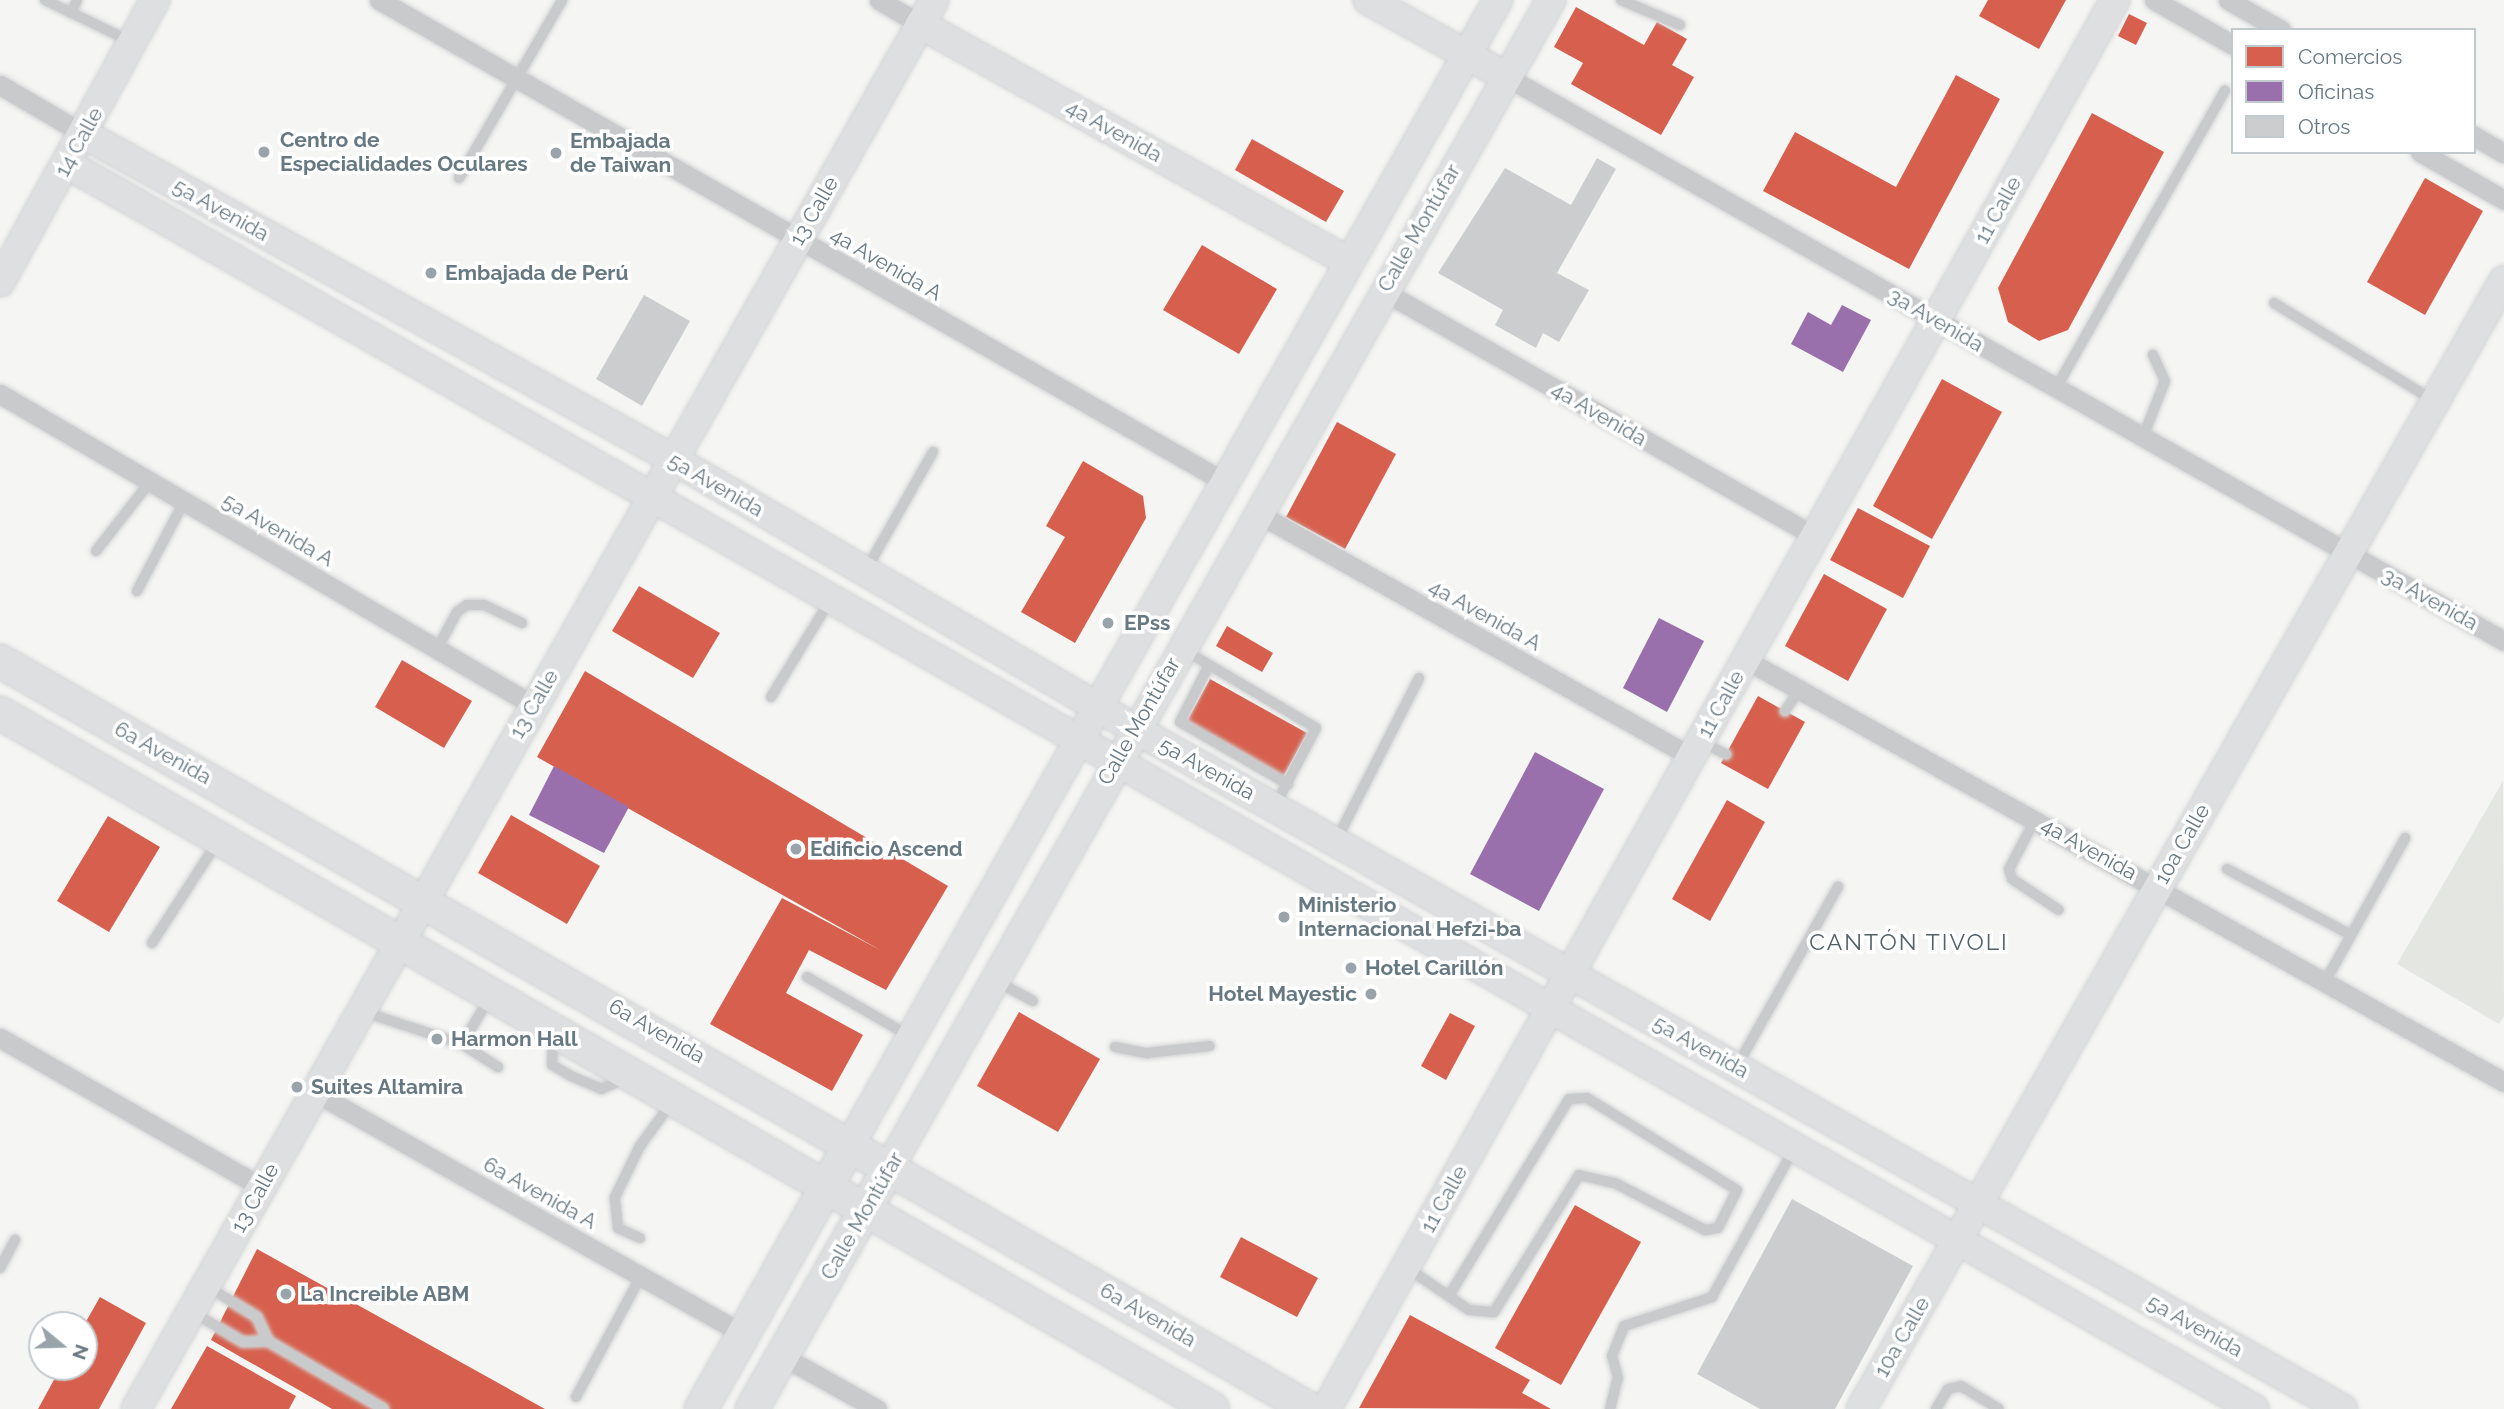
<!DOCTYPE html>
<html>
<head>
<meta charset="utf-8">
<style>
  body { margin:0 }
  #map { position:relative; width:2504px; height:1409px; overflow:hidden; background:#f5f5f4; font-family:Raleway,sans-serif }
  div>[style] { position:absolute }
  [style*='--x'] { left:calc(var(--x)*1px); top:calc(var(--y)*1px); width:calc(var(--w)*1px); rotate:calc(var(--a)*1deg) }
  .green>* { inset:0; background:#e4e7e1 }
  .shops>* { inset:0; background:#d6604d }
  .offices>* { inset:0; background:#9970ab }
  .building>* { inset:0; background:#cccdce }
  .roads { filter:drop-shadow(0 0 2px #d1d2d3) drop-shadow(0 0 2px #d1d2d3) }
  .lane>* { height:10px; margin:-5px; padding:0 5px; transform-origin:5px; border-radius:5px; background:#c9cacb }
  .street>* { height:19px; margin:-9.5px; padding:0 9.5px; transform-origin:9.5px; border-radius:9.5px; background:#c9cacb }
  .secondary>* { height:28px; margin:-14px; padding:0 14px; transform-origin:14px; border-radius:14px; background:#dedfe0 }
  .primary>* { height:32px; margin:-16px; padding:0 16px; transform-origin:16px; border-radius:16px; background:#dedfe0 }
  .dots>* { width:19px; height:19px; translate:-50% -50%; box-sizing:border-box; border:4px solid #fff; border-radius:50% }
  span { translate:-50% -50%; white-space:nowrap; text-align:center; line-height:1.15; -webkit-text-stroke:7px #fff; paint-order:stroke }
  .street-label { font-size:21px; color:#667882 }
  .poi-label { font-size:21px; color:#667882; font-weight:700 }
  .left { translate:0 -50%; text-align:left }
  .right { translate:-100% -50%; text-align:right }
  .neighbourhood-label { font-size:23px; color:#546168; letter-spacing:2px }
  .legend { position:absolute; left:2231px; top:28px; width:245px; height:126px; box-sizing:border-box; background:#fff; border:2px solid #c2c9cd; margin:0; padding:9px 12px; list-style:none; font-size:21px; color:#667882 }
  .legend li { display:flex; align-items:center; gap:14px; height:35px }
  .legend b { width:35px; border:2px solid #c2c9cd }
  .north { position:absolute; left:28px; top:1311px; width:70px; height:70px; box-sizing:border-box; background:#fff; border:2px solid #c2c9cd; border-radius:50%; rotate:109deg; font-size:19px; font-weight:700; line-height:28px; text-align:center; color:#667882 }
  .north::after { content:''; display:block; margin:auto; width:24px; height:32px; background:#98a4aa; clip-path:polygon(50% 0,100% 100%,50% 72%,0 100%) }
</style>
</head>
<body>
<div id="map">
  <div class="green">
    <div style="clip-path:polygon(2503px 781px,2504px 1016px,2499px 1024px,2397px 964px)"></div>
  </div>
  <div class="shops">
    <div style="clip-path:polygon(1988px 0,2066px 0,2039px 49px,1979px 16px)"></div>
    <div style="clip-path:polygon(1576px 7px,1644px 45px,1657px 22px,1687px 39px,1672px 65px,1694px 77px,1661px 135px,1571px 84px,1583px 63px,1554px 47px)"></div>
    <div style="clip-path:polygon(2129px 14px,2147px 23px,2136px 45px,2118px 36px)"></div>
    <div style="clip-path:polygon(1956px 75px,2000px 99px,1909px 269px,1763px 191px,1795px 132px,1896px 187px)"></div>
    <div style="clip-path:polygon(2092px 113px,2164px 152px,2068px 330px,2039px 341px,2008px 322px,1998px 288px)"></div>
    <div style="clip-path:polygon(1252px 139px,1344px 191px,1326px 222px,1235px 170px)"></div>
    <div style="clip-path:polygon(2425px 178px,2483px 211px,2425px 315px,2367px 282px)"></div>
    <div style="clip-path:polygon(1202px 245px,1277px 289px,1239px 354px,1163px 310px)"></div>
    <div style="clip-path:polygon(1942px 379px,2002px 412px,1932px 539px,1873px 506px)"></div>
    <div style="clip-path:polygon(1337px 422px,1396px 454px,1345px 549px,1286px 517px)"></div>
    <div style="clip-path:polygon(1083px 461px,1143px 496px,1146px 518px,1075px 643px,1021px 612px,1065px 537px,1046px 526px)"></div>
    <div style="clip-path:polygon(1858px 508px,1930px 546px,1903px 598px,1830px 560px)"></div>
    <div style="clip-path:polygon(1824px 574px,1887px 609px,1848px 681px,1785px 646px)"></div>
    <div style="clip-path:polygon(639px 586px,720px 633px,693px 678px,612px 631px)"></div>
    <div style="clip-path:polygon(1227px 626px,1273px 653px,1262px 672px,1216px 646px)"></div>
    <div style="clip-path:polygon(402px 660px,472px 701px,444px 748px,375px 707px)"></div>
    <div style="clip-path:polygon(585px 671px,948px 886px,886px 990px,809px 950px,786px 993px,863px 1035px,832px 1091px,710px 1024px,782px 898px,882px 951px,537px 757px)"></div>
    <div style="clip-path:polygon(1210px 679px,1307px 733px,1283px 777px,1186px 723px)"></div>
    <div style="clip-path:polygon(1758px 696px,1805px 722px,1768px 789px,1721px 763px)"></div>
    <div style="clip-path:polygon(1727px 800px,1765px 822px,1710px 921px,1672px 899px)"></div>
    <div style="clip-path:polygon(511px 815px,600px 866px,567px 924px,478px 873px)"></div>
    <div style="clip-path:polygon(108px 816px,160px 847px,109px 932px,57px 901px)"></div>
    <div style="clip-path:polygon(1019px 1012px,1100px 1059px,1058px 1132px,977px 1086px)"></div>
    <div style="clip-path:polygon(1450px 1013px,1475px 1026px,1446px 1080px,1421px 1066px)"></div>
    <div style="clip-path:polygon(1575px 1205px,1641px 1242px,1561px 1385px,1495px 1348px)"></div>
    <div style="clip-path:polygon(1241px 1237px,1318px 1278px,1297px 1317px,1220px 1277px)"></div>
    <div style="clip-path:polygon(257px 1249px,545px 1409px,332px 1409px,211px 1340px)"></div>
    <div style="clip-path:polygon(100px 1297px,146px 1323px,99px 1409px,38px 1409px,61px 1367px,84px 1367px,84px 1325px)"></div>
    <div style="clip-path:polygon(1410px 1315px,1530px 1380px,1522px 1393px,1551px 1409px,1359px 1408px)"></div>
    <div style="clip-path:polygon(207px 1346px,296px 1396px,289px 1409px,171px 1409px)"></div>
  </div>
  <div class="offices">
    <div style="clip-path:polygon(1842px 305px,1871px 320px,1843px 372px,1791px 344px,1808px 312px,1831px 325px)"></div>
    <div style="clip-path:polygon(1659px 618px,1704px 641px,1667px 712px,1623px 688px)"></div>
    <div style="clip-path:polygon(1535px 752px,1604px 789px,1539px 911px,1470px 874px)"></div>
    <div style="clip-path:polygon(554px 766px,629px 807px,604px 853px,529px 815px)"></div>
  </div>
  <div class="building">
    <div style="clip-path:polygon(1597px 158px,1616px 169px,1557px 273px,1589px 290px,1559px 342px,1543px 333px,1536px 348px,1495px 325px,1503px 310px,1438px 273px,1505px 168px,1571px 205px)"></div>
    <div style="clip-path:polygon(644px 295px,690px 321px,642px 406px,596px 379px)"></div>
    <div style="clip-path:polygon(1792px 1199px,1913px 1266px,1835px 1409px,1760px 1409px,1697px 1374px)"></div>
  </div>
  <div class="roads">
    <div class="lane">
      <div style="--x:45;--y:0;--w:94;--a:25.8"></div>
      <div style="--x:1621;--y:0;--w:64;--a:23"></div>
      <div style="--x:71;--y:13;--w:14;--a:-65"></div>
      <div style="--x:459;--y:178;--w:206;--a:-59.9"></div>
      <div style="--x:2274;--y:303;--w:184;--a:31.4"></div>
      <div style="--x:2056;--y:388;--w:342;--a:-60.4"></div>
      <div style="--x:2143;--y:437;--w:60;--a:-68.6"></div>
      <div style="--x:2165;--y:381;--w:29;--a:-115"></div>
      <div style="--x:96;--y:551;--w:88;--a:-52"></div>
      <div style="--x:866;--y:570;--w:136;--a:-60.4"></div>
      <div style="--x:137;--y:591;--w:101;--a:-62.2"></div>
      <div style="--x:437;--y:649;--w:42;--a:-61.6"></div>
      <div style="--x:457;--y:612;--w:12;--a:-35"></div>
      <div style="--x:467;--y:605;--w:17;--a:0"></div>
      <div style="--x:484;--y:605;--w:42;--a:25.3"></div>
      <div style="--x:1184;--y:650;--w:153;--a:30.6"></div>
      <div style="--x:1316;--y:728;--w:86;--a:117.8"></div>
      <div style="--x:1209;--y:665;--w:64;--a:117"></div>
      <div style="--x:1180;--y:722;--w:125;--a:29.9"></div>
      <div style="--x:771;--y:697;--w:111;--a:-58.6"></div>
      <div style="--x:1785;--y:711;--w:27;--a:-56"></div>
      <div style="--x:1702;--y:742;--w:27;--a:27"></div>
      <div style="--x:2035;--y:820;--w:55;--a:118"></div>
      <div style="--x:2009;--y:869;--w:10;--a:73"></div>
      <div style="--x:2012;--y:879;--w:56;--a:33.4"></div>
      <div style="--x:1336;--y:841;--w:183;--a:-63"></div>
      <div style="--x:2227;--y:869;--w:140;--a:28"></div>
      <div style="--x:152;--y:943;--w:121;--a:-57.1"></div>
      <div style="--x:807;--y:977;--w:116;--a:29.9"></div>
      <div style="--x:996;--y:981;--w:42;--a:28.4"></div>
      <div style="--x:2325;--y:982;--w:165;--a:-60.9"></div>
      <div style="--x:364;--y:1012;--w:103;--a:18.1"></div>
      <div style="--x:462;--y:1044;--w:43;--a:32.6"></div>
      <div style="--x:553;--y:1037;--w:28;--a:92"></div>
      <div style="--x:552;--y:1065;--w:22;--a:30"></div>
      <div style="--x:571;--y:1076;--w:33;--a:23"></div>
      <div style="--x:601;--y:1089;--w:26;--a:-23"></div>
      <div style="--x:462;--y:1044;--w:55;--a:-59.2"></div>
      <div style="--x:1115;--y:1047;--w:33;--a:11"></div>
      <div style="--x:1147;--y:1053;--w:63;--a:-6.3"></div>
      <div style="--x:1737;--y:1066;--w:206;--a:-60.6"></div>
      <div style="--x:640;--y:1238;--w:24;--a:-156"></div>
      <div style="--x:618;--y:1228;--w:31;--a:-96"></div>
      <div style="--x:615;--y:1197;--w:57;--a:-63.9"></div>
      <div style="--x:640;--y:1146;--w:54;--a:-54"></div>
      <div style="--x:1406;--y:1267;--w:76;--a:34.3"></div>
      <div style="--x:1469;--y:1310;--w:25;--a:5"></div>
      <div style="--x:1494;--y:1312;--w:161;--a:-58.2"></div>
      <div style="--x:1579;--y:1175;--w:37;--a:13"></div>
      <div style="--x:1615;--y:1183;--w:102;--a:27.6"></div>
      <div style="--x:1705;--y:1230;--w:13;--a:-9"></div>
      <div style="--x:1718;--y:1228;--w:42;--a:-63.4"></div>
      <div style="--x:1737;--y:1190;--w:176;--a:-148.5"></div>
      <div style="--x:1587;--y:1098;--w:18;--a:177"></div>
      <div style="--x:1569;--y:1099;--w:228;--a:121.4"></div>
      <div style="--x:0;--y:1268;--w:32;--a:-62"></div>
      <div style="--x:208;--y:1287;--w:57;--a:31.5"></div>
      <div style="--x:257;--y:1317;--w:26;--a:65"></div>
      <div style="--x:194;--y:1313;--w:57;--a:30.6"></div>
      <div style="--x:243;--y:1342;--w:25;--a:-2"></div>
      <div style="--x:268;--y:1341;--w:134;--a:30.4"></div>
      <div style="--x:576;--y:1397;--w:137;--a:-61.8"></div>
      <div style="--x:1610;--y:1409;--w:32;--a:-76"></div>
      <div style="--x:1618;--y:1378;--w:23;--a:-105"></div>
      <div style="--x:1612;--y:1356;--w:32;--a:-68"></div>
      <div style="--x:1624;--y:1326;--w:93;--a:-18.2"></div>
      <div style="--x:1712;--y:1297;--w:168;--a:-61.1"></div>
      <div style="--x:1936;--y:1409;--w:23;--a:-59"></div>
      <div style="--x:1948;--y:1389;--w:13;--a:-13"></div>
      <div style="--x:1961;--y:1386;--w:44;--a:31.2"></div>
    </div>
    <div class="street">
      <div style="--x:379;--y:0;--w:974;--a:29.67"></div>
      <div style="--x:879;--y:0;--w:48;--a:30.3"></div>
      <div style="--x:2154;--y:0;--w:91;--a:29.7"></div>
      <div style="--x:2228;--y:0;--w:61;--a:29.5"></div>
      <div style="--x:1507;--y:77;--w:1145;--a:29.5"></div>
      <div style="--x:0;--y:85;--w:97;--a:30.3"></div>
      <div style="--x:2474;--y:136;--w:34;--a:30"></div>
      <div style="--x:2420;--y:152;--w:97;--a:29.7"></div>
      <div style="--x:1383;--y:291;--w:498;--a:29.6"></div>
      <div style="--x:0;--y:394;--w:617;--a:30.26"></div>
      <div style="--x:1257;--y:513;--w:498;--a:29.3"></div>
      <div style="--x:1746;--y:660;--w:868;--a:29.11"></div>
      <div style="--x:0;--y:1038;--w:301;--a:29.7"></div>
      <div style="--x:314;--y:1092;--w:493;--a:29.4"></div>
      <div style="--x:782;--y:1356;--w:109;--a:29.2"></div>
    </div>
    <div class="secondary">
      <div style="--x:1368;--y:0;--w:159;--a:29"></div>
      <div style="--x:920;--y:24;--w:491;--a:29"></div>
      <div style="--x:84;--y:134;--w:673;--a:28.89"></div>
      <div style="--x:673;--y:459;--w:535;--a:30.3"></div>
      <div style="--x:1135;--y:729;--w:1386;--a:29.38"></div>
      <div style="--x:67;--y:164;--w:2517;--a:29.65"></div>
      <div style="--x:0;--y:282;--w:322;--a:-61.2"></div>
      <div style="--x:851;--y:1143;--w:1313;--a:-60.49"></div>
      <div style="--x:890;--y:1166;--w:1340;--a:-60.45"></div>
      <div style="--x:136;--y:1409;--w:1619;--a:-60.47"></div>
      <div style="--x:1326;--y:1409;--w:1615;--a:-60.75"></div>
      <div style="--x:1861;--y:1409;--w:1299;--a:-60.34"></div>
    </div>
    <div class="primary">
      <div style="--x:0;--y:661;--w:1509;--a:29.73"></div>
      <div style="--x:0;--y:713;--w:1398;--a:29.85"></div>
      <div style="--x:701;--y:1409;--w:305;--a:-60.6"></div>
      <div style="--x:752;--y:1409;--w:279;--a:-60.4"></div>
    </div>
  </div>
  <div class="dots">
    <div style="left:264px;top:152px;background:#98a4aa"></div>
    <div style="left:556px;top:153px;background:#98a4aa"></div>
    <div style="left:431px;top:273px;background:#98a4aa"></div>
    <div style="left:1108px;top:623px;background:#98a4aa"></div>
    <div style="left:796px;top:849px;background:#98a4aa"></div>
    <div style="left:1284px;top:917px;background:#98a4aa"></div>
    <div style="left:1351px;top:968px;background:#98a4aa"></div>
    <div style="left:1371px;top:994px;background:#98a4aa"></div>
    <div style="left:437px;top:1039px;background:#98a4aa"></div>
    <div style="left:297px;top:1087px;background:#98a4aa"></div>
    <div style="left:286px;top:1294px;background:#98a4aa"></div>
  </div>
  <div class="street-label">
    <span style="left:1114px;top:131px;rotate:29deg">4a Avenida</span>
    <span style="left:79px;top:142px;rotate:-61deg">14 Calle</span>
    <span style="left:221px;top:210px;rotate:29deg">5a Avenida</span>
    <span style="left:1998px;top:210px;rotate:-61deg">11 Calle</span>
    <span style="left:814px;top:211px;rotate:-60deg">13 Calle</span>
    <span style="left:1419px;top:228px;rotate:-60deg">Calle Montúfar</span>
    <span style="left:886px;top:264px;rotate:30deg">4a Avenida A</span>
    <span style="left:1936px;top:320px;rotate:30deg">3a Avenida</span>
    <span style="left:1599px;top:414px;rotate:30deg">4a Avenida</span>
    <span style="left:716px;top:485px;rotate:30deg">5a Avenida</span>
    <span style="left:278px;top:530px;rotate:30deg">5a Avenida A</span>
    <span style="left:2430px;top:599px;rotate:29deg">3a Avenida</span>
    <span style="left:1485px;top:615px;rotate:29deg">4a Avenida A</span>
    <span style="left:534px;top:704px;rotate:-60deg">13 Calle</span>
    <span style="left:1721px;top:704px;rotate:-61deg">11 Calle</span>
    <span style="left:1139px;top:721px;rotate:-60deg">Calle Montúfar</span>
    <span style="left:163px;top:753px;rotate:29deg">6a Avenida</span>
    <span style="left:1207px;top:769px;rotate:29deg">5a Avenida</span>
    <span style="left:2182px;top:844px;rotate:-60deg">10a Calle</span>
    <span style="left:2089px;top:849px;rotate:29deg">4a Avenida</span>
    <span style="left:657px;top:1031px;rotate:30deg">6a Avenida</span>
    <span style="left:1701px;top:1047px;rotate:29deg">5a Avenida</span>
    <span style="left:540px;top:1193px;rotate:29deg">6a Avenida A</span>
    <span style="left:255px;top:1198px;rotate:-61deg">13 Calle</span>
    <span style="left:1444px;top:1199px;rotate:-61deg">11 Calle</span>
    <span style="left:862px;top:1216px;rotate:-60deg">Calle Montúfar</span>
    <span style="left:1148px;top:1315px;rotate:30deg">6a Avenida</span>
    <span style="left:2195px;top:1326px;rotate:29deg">5a Avenida</span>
    <span style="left:1902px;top:1337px;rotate:-60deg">10a Calle</span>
  </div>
  <div class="poi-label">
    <span class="left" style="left:280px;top:152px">Centro de<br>Especialidades Oculares</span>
    <span class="left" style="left:570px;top:153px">Embajada<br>de Taiwan</span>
    <span class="left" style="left:445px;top:273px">Embajada de Perú</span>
    <span class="left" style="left:1124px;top:623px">EPss</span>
    <span class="left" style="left:810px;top:849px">Edificio Ascend</span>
    <span class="left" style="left:1298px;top:917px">Ministerio<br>Internacional Hefzi-ba</span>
    <span class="left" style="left:1365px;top:968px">Hotel Carillón</span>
    <span class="right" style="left:1357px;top:994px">Hotel Mayestic</span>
    <span class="left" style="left:451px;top:1039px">Harmon Hall</span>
    <span class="left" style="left:311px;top:1087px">Suites Altamira</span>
    <span class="left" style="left:300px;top:1294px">La Increible ABM</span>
  </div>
  <div class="neighbourhood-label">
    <span style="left:1909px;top:942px">CANTÓN TIVOLI</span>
  </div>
  <ul class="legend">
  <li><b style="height:19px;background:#d6604d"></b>Comercios</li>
  <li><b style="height:19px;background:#9970ab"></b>Oficinas</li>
  <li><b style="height:19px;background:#cccdce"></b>Otros</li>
  </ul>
  <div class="north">N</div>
</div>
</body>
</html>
